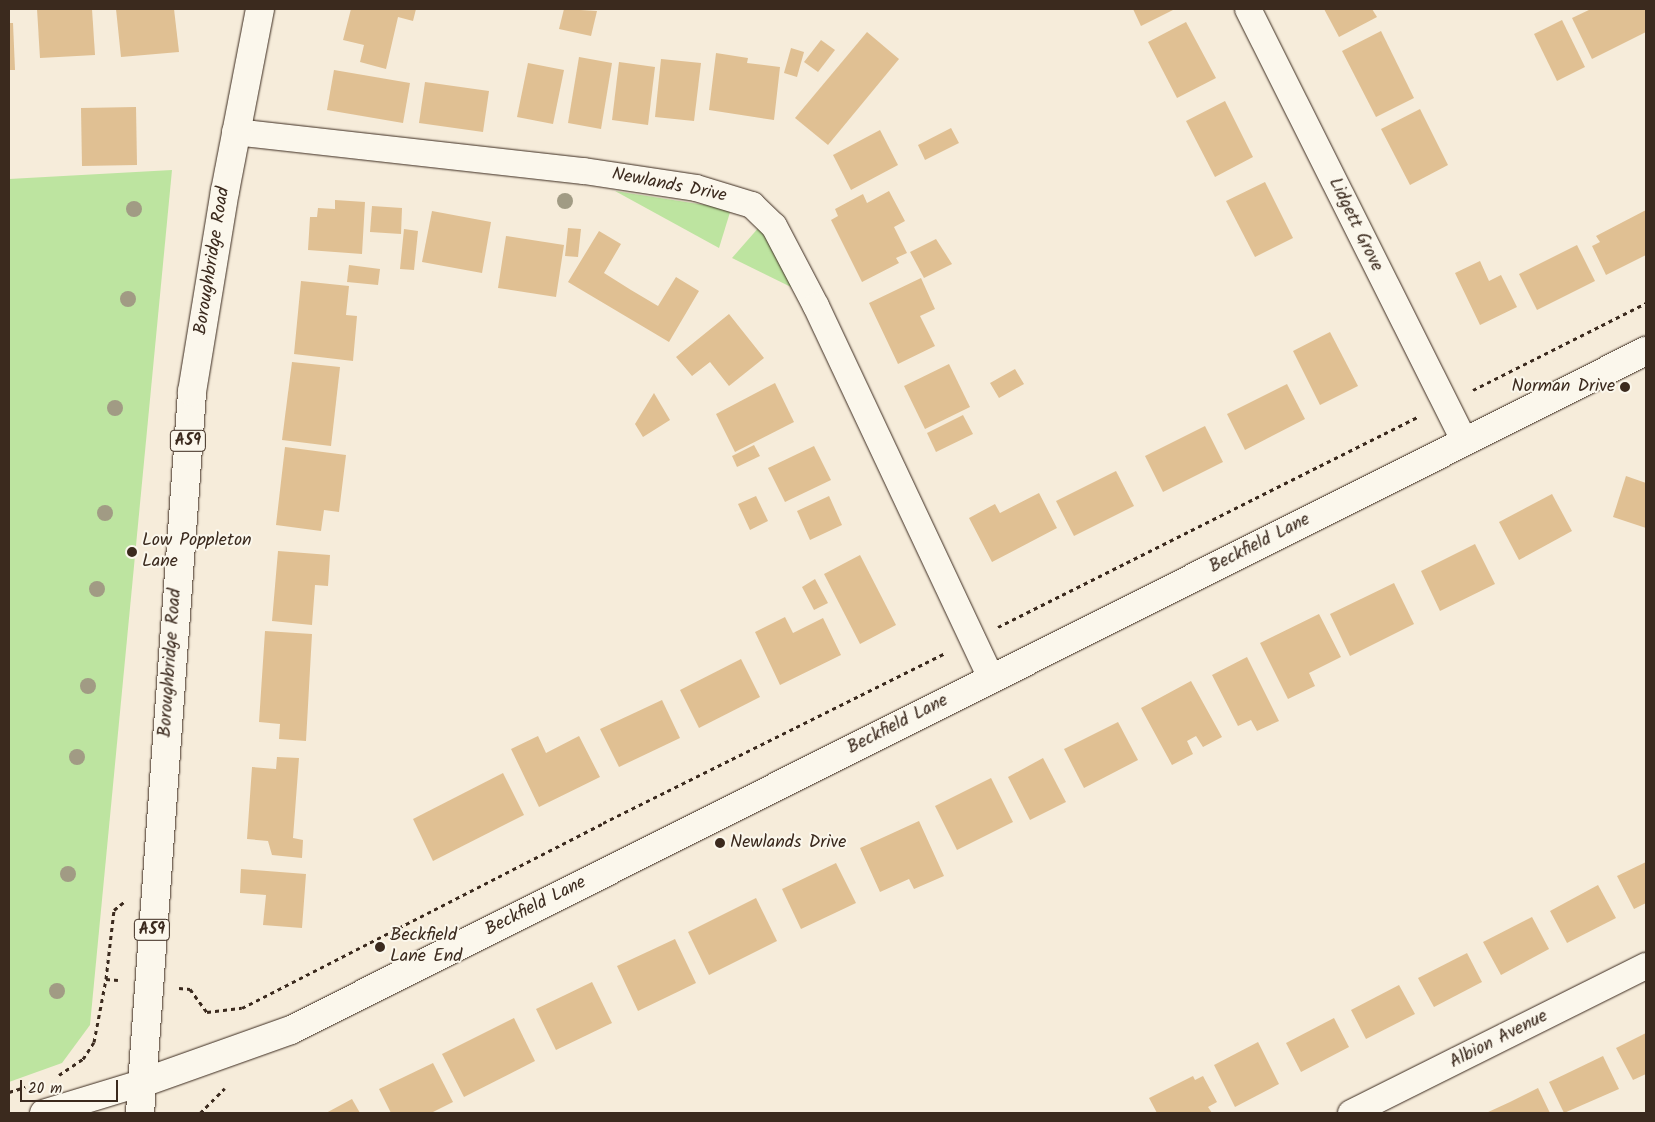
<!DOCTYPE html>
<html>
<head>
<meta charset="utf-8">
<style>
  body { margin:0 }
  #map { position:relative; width:1655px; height:1122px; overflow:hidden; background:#f6ecda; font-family:Kalam,sans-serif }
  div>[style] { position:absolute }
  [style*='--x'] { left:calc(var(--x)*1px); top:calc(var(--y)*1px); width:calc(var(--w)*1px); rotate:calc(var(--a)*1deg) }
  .green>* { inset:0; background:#bde4a0 }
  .building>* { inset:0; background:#e0c093 }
  .path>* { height:3px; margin-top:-1.5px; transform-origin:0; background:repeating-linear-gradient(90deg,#3b2a1e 0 4px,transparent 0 8px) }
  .roads { filter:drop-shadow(0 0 1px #3b2a1e) drop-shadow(0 0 1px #3b2a1e) }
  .minor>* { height:26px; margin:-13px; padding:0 13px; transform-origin:13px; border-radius:13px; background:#fbf7ec }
  .tertiary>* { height:28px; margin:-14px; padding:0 14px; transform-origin:14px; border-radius:14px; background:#fbf7ec }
  .primary>* { height:28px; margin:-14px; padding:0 14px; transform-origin:14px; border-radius:14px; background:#fbf7ec }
  .trees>* { width:16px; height:16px; margin:-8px; border-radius:50%; background:#a19b84 }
  .dots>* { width:14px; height:14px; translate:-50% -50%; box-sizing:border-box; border:2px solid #fbf7ec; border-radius:50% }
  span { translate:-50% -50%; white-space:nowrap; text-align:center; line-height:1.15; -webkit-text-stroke:4px #fbf7ec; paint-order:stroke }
  .shield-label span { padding:1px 4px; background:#fbf7ec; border:1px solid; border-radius:4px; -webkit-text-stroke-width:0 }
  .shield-label { font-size:16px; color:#3b2a1e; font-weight:700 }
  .street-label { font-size:18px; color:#3b2a1e }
  .poi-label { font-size:18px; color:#3b2a1e }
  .right { translate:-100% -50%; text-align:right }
  .left { translate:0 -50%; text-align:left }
  .frame { position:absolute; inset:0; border:10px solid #3b2a1e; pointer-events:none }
  .scale { position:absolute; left:20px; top:1080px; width:98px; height:22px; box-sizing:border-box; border:2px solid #3b2a1e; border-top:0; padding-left:6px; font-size:15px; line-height:18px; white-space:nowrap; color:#3b2a1e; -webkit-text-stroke:4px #fbf7ec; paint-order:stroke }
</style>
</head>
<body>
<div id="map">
  <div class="green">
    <div style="clip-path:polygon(172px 170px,90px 1025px,62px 1063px,9px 1082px,9px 179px)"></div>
    <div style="clip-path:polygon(615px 191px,731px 209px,719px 248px)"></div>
    <div style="clip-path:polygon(760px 226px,795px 289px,732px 258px)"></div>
  </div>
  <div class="building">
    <div style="clip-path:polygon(37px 9px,92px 9px,95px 55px,40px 58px)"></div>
    <div style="clip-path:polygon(116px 9px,174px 9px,179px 52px,121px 57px)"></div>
    <div style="clip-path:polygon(351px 9px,416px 9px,413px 21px,398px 17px,386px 69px,360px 62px,364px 45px,343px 40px)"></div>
    <div style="clip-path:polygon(564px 9px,597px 11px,591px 36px,559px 29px)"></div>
    <div style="clip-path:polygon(1133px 9px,1175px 9px,1141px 26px)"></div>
    <div style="clip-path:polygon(1324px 9px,1372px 9px,1377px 17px,1339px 37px)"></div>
    <div style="clip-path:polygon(1591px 9px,1646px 9px,1646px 32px,1592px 59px,1572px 18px)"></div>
    <div style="clip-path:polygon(1562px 20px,1585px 67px,1557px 81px,1534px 34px)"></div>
    <div style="clip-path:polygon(1186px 22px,1216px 78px,1177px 98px,1148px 42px)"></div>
    <div style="clip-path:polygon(9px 23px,13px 23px,15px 70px,9px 70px)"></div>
    <div style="clip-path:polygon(1381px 31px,1414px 98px,1376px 117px,1342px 51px)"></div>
    <div style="clip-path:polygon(867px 32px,899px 59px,828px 145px,795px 118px)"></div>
    <div style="clip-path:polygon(821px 40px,835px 50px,818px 72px,804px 62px)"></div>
    <div style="clip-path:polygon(791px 48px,804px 52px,797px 77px,784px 73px)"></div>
    <div style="clip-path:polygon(716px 53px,748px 58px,747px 63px,780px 67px,774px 120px,709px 110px)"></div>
    <div style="clip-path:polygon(579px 57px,612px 63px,601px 129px,568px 123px)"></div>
    <div style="clip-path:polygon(661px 59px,701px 63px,694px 121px,655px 117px)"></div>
    <div style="clip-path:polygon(619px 62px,655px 67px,648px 125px,612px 120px)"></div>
    <div style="clip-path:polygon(528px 63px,564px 70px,553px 124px,517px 117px)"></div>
    <div style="clip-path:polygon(334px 70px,410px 83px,403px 123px,327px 110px)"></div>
    <div style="clip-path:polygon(425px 82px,489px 91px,483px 132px,419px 123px)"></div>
    <div style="clip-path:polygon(1225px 101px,1253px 157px,1215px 177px,1186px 121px)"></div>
    <div style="clip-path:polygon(136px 107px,137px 165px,82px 166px,81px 108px)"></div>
    <div style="clip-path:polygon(1420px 109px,1448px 165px,1410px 185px,1381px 129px)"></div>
    <div style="clip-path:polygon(951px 128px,959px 143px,925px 160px,918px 145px)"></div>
    <div style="clip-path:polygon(880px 130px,898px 165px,851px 190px,833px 155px)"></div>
    <div style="clip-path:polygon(1265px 182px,1293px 238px,1255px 257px,1226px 201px)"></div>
    <div style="clip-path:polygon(889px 191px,905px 221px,894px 227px,907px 253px,896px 258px,899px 263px,862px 282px,831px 220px,838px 216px,835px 209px,863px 194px,867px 203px)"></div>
    <div style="clip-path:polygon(335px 200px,365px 202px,362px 254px,308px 250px,310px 217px,317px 217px,318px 208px,335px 209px)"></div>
    <div style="clip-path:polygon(372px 206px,402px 208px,401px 234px,370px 232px)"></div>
    <div style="clip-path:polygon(1646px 210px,1646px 255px,1606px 275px,1592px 246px,1600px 242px,1596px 236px)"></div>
    <div style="clip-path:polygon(432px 211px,491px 222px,482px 273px,422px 262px)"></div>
    <div style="clip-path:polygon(568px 228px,581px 229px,578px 257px,565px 256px)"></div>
    <div style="clip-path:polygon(404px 229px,418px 231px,414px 270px,400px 269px)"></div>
    <div style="clip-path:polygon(599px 231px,621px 244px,604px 273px,631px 290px,658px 306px,676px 277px,699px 291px,669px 342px,568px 282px)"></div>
    <div style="clip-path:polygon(506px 236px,564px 245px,556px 297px,498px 288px)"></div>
    <div style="clip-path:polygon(936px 239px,952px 264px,924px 278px,910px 252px)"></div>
    <div style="clip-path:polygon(1577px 245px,1595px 281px,1537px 310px,1519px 274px)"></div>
    <div style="clip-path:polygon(1480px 261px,1489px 281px,1501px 275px,1517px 307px,1480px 325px,1455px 273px)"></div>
    <div style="clip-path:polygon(349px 265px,380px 269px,378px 285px,347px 282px)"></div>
    <div style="clip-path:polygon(921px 278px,935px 309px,920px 316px,935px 346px,898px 364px,869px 303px)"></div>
    <div style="clip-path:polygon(301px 281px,349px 286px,346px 315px,357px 316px,353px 361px,294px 354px)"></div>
    <div style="clip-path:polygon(729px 314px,764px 358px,729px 386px,710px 362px,692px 376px,676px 357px)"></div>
    <div style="clip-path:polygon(1330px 332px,1358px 386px,1320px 405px,1293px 351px)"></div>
    <div style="clip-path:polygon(292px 362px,340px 367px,331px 446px,282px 440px)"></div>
    <div style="clip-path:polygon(949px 364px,970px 407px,925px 429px,904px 386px)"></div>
    <div style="clip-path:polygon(1015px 369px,1024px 384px,999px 398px,990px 383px)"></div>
    <div style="clip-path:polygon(775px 383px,794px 422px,735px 452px,716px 414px)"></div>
    <div style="clip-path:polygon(1287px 384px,1305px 419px,1245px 450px,1227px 414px)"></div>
    <div style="clip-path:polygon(654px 393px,670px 420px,643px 437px,635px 424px)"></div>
    <div style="clip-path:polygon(963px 415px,973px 434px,936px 452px,927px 433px)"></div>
    <div style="clip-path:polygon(1205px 426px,1223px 462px,1163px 492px,1145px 456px)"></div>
    <div style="clip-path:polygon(754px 445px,760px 456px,737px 467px,732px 456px)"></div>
    <div style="clip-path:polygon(814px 446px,831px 480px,785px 502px,768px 468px)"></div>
    <div style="clip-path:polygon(285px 447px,346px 455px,339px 512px,324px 510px,321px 531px,276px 525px)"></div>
    <div style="clip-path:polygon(1116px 471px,1134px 506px,1074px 536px,1056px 501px)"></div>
    <div style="clip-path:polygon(1626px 476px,1646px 483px,1646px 528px,1613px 517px)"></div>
    <div style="clip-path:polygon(1039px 493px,1057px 528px,992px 562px,969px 518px,995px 504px,1000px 513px)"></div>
    <div style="clip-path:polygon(1552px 494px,1572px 531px,1519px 560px,1499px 522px)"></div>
    <div style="clip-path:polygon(756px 496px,768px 521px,750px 530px,738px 504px)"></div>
    <div style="clip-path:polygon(829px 496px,842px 525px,810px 540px,797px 511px)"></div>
    <div style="clip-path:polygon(1475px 544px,1495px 584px,1440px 611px,1421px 571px)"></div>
    <div style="clip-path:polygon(278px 551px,330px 555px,328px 586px,315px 585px,312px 625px,272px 621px)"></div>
    <div style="clip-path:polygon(860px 555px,896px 625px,860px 644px,824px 574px)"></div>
    <div style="clip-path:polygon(815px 579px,828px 603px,814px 610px,802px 587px)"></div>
    <div style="clip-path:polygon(1394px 583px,1414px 624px,1350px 656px,1330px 614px)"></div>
    <div style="clip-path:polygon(1319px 614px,1341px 657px,1309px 673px,1315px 686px,1288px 699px,1260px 643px)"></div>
    <div style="clip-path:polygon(785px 617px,793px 633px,823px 618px,841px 655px,780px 685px,755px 632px)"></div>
    <div style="clip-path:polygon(265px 631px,312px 634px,306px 741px,279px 739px,280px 724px,259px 722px)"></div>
    <div style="clip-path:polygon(1247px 657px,1279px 721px,1257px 731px,1251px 720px,1238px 726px,1212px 675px)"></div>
    <div style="clip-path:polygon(741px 659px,760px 697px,699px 728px,680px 690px)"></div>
    <div style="clip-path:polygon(1191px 681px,1222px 737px,1203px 747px,1196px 736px,1187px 741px,1193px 754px,1172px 765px,1141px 708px)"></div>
    <div style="clip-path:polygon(662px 700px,680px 738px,619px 767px,600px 729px)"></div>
    <div style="clip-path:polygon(1118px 722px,1138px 760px,1084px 788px,1064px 749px)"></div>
    <div style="clip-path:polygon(538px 736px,546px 753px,579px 736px,600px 777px,539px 807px,511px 749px)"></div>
    <div style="clip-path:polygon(277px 757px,299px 758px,293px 838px,303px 840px,302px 858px,272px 855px,268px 841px,247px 839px,252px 767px,276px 769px)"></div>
    <div style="clip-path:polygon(1043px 758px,1066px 802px,1030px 820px,1008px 777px)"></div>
    <div style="clip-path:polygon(503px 773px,524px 815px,433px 861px,413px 819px)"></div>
    <div style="clip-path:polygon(991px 778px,1013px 822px,957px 850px,935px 806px)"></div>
    <div style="clip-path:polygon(919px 821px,944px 876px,914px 889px,909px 879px,880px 892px,860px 848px)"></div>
    <div style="clip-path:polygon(1646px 862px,1646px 903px,1634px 909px,1617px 876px)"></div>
    <div style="clip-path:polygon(836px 863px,856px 903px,801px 929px,782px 889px)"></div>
    <div style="clip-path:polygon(241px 869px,306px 874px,302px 928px,263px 925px,266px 895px,240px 893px)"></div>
    <div style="clip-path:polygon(1598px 885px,1616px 918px,1567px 943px,1550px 911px)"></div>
    <div style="clip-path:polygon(756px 898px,777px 941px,709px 975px,688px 932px)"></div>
    <div style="clip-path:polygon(1532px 917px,1549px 949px,1501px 975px,1483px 942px)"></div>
    <div style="clip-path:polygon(675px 939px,696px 983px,638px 1011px,617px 966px)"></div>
    <div style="clip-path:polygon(1467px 953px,1482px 982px,1434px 1007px,1418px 978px)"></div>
    <div style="clip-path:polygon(592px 982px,612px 1023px,556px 1050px,536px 1009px)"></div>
    <div style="clip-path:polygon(1399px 985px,1415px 1014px,1366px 1039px,1351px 1010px)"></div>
    <div style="clip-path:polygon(514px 1018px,535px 1061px,464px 1097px,442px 1054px)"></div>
    <div style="clip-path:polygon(1334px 1018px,1349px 1047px,1301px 1072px,1286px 1043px)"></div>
    <div style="clip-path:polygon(1646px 1033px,1646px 1074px,1633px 1080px,1616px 1048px)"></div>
    <div style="clip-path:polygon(1258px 1042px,1279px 1084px,1235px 1107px,1214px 1065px)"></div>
    <div style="clip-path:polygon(1603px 1056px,1619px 1089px,1564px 1113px,1549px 1082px)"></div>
    <div style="clip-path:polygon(433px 1063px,453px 1102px,431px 1113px,391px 1113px,379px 1089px)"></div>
    <div style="clip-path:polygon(1193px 1076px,1195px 1080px,1203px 1076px,1217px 1102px,1208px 1107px,1212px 1113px,1157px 1113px,1149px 1098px)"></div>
    <div style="clip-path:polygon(1538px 1088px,1550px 1113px,1486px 1113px,1510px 1102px)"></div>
    <div style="clip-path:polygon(352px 1099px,360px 1113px,326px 1113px)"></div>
  </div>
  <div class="path">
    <div style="--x:1473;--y:390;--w:194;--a:-26.7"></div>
    <div style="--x:998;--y:627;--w:470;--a:-26.6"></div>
    <div style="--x:106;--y:979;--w:69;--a:-83.4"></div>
    <div style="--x:114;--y:910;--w:13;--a:-39"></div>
    <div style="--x:179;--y:988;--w:11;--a:5"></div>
    <div style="--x:190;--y:989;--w:29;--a:54"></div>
    <div style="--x:207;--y:1012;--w:35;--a:-7"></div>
    <div style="--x:242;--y:1008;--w:406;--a:-27.1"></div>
    <div style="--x:603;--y:823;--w:383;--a:-26.4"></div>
    <div style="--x:59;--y:1075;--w:29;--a:-34"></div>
    <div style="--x:83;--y:1059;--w:20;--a:-57"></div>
    <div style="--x:94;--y:1042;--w:64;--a:-79.2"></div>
    <div style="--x:106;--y:979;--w:12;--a:5"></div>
    <div style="--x:9;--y:1092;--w:17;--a:-17"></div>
    <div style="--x:200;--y:1113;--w:35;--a:-45"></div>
  </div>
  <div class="roads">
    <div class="minor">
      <div style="--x:1248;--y:9;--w:483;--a:63.4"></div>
      <div style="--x:235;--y:132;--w:351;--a:6.4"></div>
      <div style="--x:584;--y:171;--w:113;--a:8.6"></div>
      <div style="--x:696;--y:188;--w:59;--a:16.9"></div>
      <div style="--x:752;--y:205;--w:30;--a:44"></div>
      <div style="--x:774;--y:226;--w:90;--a:62.3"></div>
      <div style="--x:816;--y:306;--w:411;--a:64.8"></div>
      <div style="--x:43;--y:1113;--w:103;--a:-16.9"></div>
      <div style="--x:1351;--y:1113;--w:330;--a:-26.5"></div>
    </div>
    <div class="tertiary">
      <div style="--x:142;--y:1083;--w:158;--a:-19.6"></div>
      <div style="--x:291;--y:1030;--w:1516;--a:-26.62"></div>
    </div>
    <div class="primary">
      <div style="--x:140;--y:1113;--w:723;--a:-85.87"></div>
      <div style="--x:192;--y:392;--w:204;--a:-80.7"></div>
      <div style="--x:225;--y:191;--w:185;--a:-79.1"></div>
    </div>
  </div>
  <div class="trees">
    <div style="left:565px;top:201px"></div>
    <div style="left:134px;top:209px"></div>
    <div style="left:128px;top:299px"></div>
    <div style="left:115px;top:408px"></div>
    <div style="left:105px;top:513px"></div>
    <div style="left:97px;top:589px"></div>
    <div style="left:88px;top:686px"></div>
    <div style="left:77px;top:757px"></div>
    <div style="left:68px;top:874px"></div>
    <div style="left:57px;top:991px"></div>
  </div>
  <div class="dots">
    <div style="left:1625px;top:387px;background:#3b2a1e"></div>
    <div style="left:132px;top:552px;background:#3b2a1e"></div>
    <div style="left:720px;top:843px;background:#3b2a1e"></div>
    <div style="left:380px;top:947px;background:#3b2a1e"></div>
  </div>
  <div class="shield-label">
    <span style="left:188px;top:441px">A59</span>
    <span style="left:152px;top:930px">A59</span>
  </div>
  <div class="street-label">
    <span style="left:669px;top:186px;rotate:11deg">Newlands Drive</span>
    <span style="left:1355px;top:225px;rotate:64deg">Lidgett Grove</span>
    <span style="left:213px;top:261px;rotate:-81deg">Boroughbridge Road</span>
    <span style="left:1260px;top:544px;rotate:-27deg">Beckfield Lane</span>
    <span style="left:171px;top:663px;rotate:-86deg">Boroughbridge Road</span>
    <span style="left:898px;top:725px;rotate:-27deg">Beckfield Lane</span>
    <span style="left:536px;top:907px;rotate:-27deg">Beckfield Lane</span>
    <span style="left:1499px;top:1040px;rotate:-27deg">Albion Avenue</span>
  </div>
  <div class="poi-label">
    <span class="right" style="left:1615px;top:387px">Norman Drive</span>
    <span class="left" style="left:142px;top:552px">Low Poppleton<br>Lane</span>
    <span class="left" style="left:730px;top:843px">Newlands Drive</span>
    <span class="left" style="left:390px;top:947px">Beckfield<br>Lane End</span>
  </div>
  <div class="frame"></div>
  <div class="scale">20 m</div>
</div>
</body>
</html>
